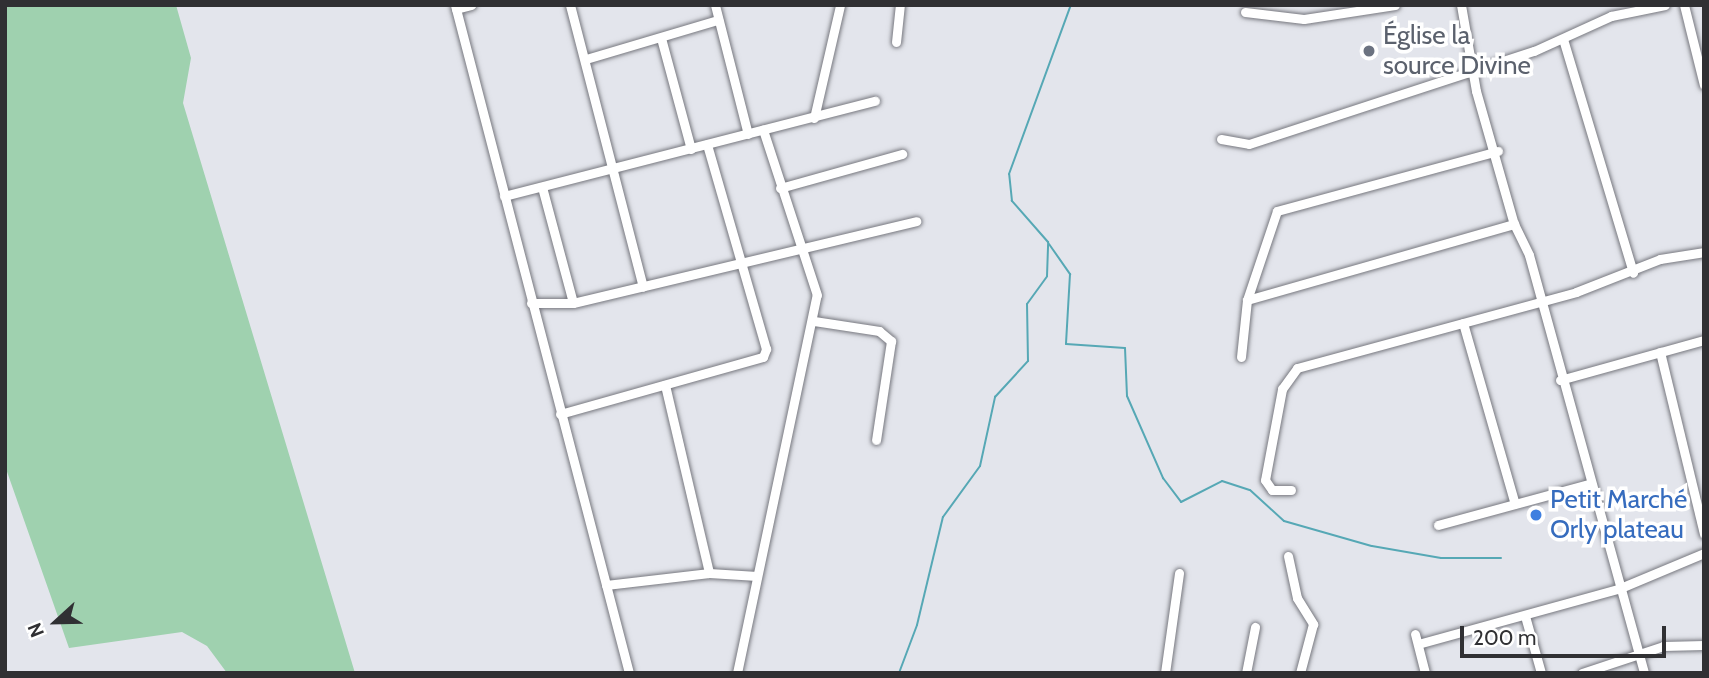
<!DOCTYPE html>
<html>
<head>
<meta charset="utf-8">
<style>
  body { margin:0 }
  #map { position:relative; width:1709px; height:678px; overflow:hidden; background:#e3e5ec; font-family:Cabin,sans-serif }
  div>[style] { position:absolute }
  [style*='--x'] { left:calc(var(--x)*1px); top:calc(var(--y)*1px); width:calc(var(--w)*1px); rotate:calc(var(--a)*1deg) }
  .green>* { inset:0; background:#9fd1af }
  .stream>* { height:2px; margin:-1px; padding:0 1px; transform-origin:1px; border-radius:1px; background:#56a8b5 }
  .roads { filter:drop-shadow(0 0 2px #77787f) drop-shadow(0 0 2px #77787f) }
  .minor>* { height:9px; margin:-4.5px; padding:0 4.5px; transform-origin:4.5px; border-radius:4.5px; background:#fff }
  .dots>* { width:19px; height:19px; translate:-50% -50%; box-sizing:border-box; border:4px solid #fff; border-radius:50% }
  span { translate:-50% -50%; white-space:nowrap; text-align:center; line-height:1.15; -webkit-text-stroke:7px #fff; paint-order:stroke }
  .worship-label { font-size:26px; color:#5b616d }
  .left { translate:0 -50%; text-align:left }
  .shop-label { font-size:26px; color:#366cbe }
  .frame { position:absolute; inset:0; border:7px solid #303033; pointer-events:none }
  .north { position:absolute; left:21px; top:587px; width:70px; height:70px; -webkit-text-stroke:5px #fff; paint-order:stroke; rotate:248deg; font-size:19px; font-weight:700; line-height:28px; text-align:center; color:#303033 }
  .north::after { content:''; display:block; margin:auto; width:24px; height:32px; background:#303033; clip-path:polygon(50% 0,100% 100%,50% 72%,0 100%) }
  .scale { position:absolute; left:1460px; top:626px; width:206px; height:32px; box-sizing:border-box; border:4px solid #303033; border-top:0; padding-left:9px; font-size:21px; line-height:24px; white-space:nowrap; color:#303033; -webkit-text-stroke:5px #fff; paint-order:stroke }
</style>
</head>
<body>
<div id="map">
  <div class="green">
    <div style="clip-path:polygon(5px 5px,176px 5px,191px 58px,183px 103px,355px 673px,227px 673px,207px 646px,182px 632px,69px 648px,5px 466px)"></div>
  </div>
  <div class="stream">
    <div style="--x:1049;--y:244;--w:37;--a:55"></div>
    <div style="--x:1070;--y:274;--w:70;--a:93.3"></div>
    <div style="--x:1066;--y:344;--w:59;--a:3.9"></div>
    <div style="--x:1125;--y:348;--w:48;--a:87.6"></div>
    <div style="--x:1127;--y:396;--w:90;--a:66.3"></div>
    <div style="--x:1163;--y:478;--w:30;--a:53"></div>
    <div style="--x:1181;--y:502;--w:46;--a:-27.1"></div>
    <div style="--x:1222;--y:481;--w:29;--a:18"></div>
    <div style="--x:1250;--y:490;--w:46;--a:42.4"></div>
    <div style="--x:1284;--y:521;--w:91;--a:15.9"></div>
    <div style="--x:1372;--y:546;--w:70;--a:9.9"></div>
    <div style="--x:1441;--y:558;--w:60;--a:0"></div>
    <div style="--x:899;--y:673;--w:51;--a:-69.4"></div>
    <div style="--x:917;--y:625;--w:111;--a:-76.5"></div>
    <div style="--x:943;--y:517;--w:63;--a:-54"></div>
    <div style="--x:980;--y:466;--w:71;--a:-77.7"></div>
    <div style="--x:995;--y:397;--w:49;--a:-47.5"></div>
    <div style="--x:1028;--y:361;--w:57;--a:-91"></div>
    <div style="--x:1027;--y:304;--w:34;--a:-54"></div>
    <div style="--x:1047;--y:276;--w:34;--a:-88"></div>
    <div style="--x:1048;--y:242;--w:55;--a:-131.3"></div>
    <div style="--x:1012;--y:201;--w:27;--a:-96"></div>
    <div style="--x:1009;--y:174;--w:180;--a:-69.9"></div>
  </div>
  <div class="roads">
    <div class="minor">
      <div style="--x:455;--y:5;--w:690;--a:75.4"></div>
      <div style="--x:570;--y:5;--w:291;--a:75.5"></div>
      <div style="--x:715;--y:5;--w:133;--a:75.7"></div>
      <div style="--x:1461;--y:5;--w:87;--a:80.1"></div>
      <div style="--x:1476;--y:91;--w:138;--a:74.1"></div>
      <div style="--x:1514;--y:224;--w:34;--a:64"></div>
      <div style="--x:1529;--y:255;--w:434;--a:74.6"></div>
      <div style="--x:1684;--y:5;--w:82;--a:76"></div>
      <div style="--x:456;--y:9;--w:16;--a:-15"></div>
      <div style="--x:1245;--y:12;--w:59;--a:6.8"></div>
      <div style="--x:1304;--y:19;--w:92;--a:-8.7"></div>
      <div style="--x:661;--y:38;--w:115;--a:74.9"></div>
      <div style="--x:1563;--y:39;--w:244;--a:73.3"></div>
      <div style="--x:896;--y:42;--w:37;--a:-84"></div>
      <div style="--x:586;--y:59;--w:138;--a:-16.5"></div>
      <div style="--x:814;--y:118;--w:116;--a:-77"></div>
      <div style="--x:1221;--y:139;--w:28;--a:10"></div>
      <div style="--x:1249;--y:144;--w:300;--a:-18.1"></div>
      <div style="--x:1534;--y:51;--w:85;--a:-24.4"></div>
      <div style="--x:1611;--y:16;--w:55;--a:-11.5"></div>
      <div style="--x:542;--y:187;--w:120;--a:75"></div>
      <div style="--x:780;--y:188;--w:127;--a:-15.6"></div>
      <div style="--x:504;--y:196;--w:383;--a:-14.4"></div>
      <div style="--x:1247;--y:300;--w:278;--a:-15.9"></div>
      <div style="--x:531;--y:303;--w:42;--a:0"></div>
      <div style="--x:573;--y:303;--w:353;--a:-13.4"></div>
      <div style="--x:814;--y:321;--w:66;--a:8.7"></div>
      <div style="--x:879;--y:331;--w:16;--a:40"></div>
      <div style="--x:891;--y:341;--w:100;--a:98.6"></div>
      <div style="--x:1463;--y:323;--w:188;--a:74"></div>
      <div style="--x:1660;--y:352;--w:187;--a:76.4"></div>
      <div style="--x:1241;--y:357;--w:57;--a:-84"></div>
      <div style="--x:1247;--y:300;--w:94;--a:-71.4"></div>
      <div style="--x:1277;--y:211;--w:229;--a:-15.2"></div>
      <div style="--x:1560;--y:380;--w:149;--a:-15.5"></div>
      <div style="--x:665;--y:385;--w:193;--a:76.8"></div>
      <div style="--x:560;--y:414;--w:211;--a:-15.7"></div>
      <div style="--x:763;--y:357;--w:9;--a:-69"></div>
      <div style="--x:766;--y:349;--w:213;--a:-106.1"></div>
      <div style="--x:1291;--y:490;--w:19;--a:180"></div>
      <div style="--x:1272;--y:490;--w:12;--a:-125"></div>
      <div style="--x:1265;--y:480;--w:93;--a:-79.4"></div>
      <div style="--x:1282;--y:389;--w:26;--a:-54"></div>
      <div style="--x:1297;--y:368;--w:289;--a:-15.2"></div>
      <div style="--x:1576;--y:292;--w:90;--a:-21.4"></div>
      <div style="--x:1660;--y:259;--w:45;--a:-9"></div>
      <div style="--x:1438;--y:525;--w:156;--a:-15.2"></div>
      <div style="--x:1288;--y:556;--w:43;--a:77.9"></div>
      <div style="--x:1297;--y:598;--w:31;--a:58"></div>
      <div style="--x:1313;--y:624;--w:51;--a:104.9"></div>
      <div style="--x:606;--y:585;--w:104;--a:-6.6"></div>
      <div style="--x:709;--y:573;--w:48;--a:3.6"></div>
      <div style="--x:1525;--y:616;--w:59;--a:74.3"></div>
      <div style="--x:1415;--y:634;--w:40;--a:75.6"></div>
      <div style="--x:1418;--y:644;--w:207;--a:-15.4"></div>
      <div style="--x:1618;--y:589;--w:93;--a:-22.7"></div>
      <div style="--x:737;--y:673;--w:386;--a:-78.1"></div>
      <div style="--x:817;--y:295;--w:174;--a:-108.1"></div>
      <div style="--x:1165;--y:673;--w:101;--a:-82"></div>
      <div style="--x:1246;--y:673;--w:47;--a:-78.9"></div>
      <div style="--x:1582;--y:673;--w:85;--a:-18.4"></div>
      <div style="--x:1663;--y:646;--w:41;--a:-1.4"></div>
    </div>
  </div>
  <div class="dots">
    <div style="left:1369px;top:51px;background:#6b7280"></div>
    <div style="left:1536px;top:515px;background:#3f7fe0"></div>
  </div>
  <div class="worship-label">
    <span class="left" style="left:1383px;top:51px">Église la<br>source Divine</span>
  </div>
  <div class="shop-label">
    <span class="left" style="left:1550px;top:515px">Petit Marché<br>Orly plateau</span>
  </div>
  <div class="frame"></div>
  <div class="north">N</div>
  <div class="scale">200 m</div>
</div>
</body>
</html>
